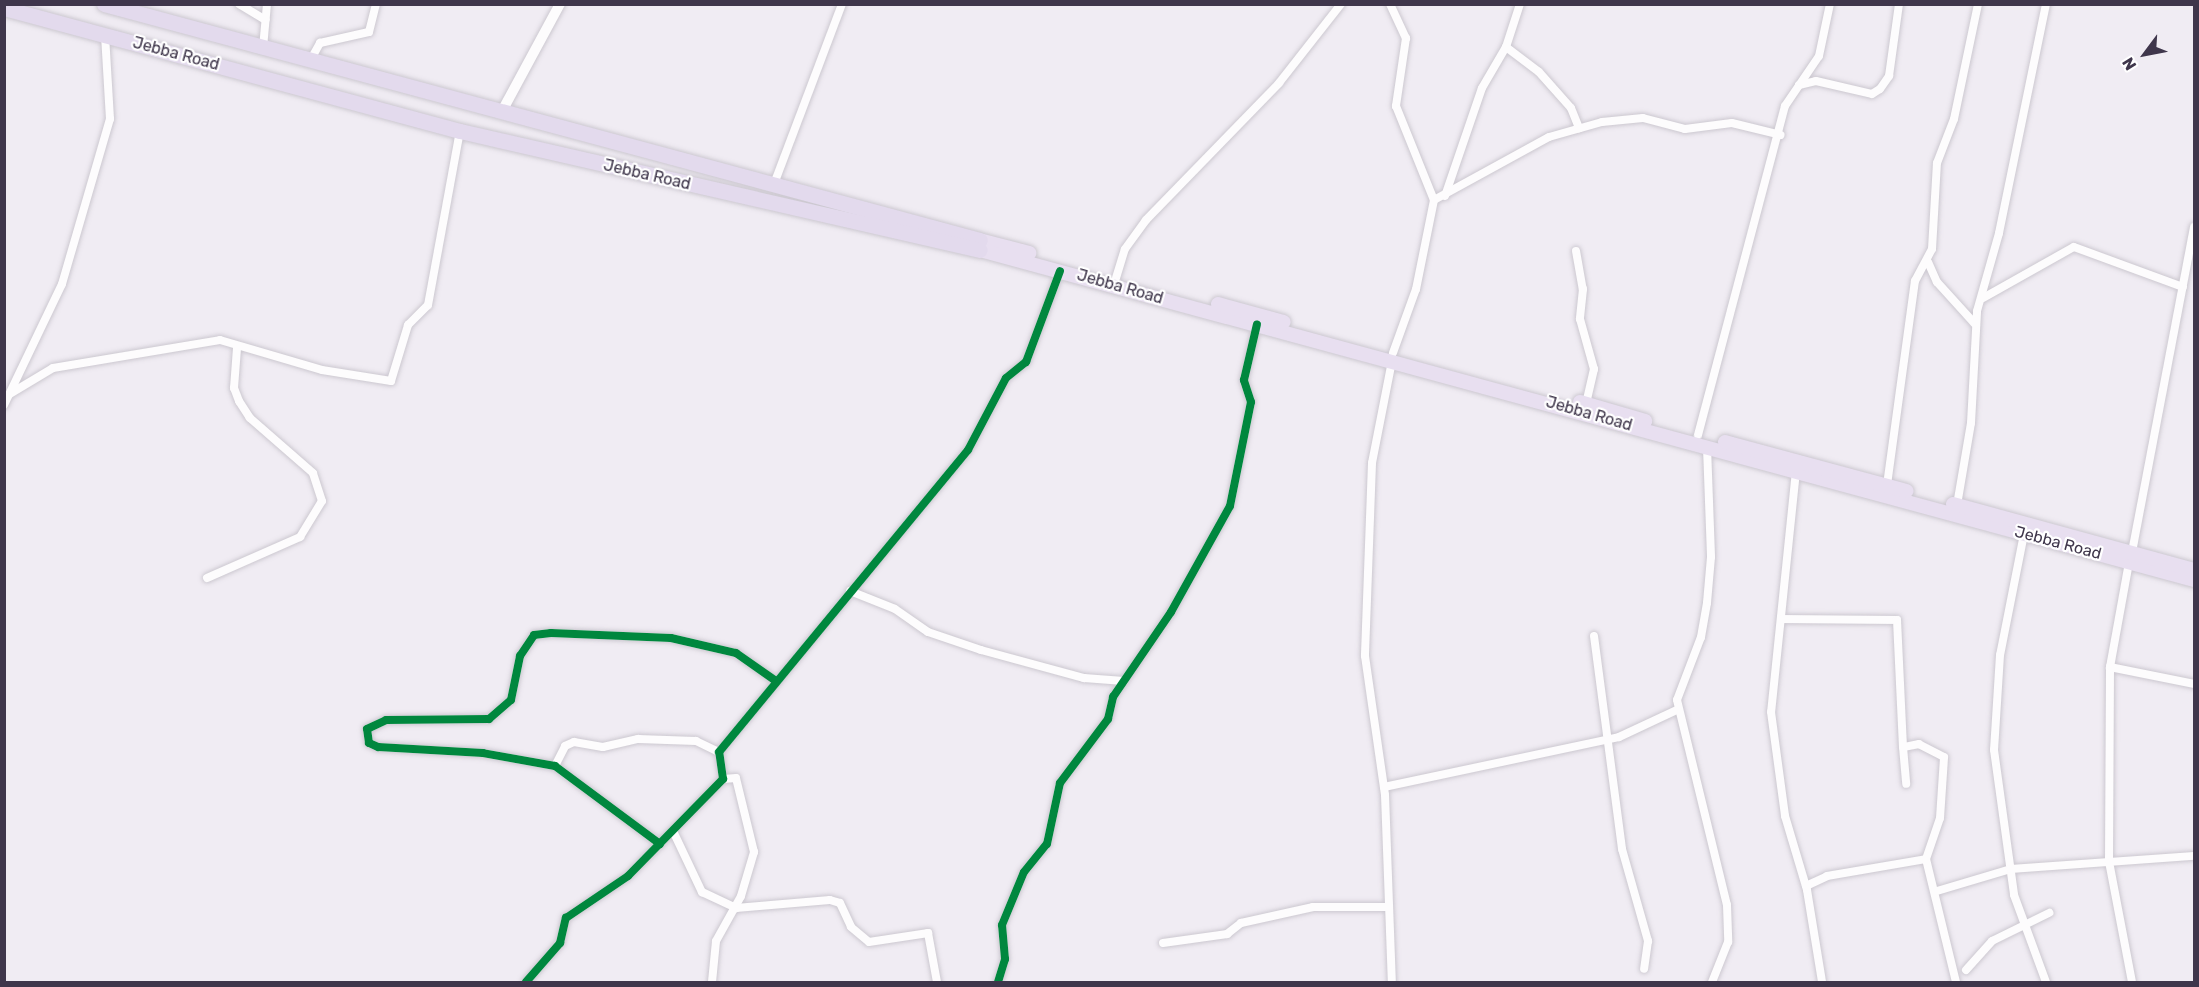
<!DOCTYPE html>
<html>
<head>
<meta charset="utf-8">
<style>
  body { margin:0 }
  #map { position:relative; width:2199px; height:987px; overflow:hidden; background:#f0ecf3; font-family:Rubik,sans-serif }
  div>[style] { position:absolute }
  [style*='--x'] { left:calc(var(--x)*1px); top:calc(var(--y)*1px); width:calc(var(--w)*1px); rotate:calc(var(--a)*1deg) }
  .roads { filter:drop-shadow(0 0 2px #ccc8d0) drop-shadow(0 0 2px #ccc8d0) }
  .minor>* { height:8px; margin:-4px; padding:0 4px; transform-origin:4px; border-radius:4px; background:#fdfcfd }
  .tertiary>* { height:10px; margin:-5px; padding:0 5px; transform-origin:5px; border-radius:5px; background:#fdfcfd }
  .trunk>* { height:14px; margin:-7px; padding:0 7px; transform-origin:7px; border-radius:7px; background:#e8dff0 }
  .motorway>* { height:15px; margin:-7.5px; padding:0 7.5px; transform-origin:7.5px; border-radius:7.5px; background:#e3daed }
  .cycleway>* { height:8px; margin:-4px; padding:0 4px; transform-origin:4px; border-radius:4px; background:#00873e }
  span { translate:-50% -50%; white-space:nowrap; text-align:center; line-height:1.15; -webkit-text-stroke:4.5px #fff; paint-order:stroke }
  .street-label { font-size:16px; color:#3f364b }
  .frame { position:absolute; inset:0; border:6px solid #3f364b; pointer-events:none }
  .north { position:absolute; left:2115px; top:24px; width:60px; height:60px; -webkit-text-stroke:4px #fff; paint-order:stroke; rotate:238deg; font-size:16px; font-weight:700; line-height:24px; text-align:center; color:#3f364b }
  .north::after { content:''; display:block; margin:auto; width:21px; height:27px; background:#3f364b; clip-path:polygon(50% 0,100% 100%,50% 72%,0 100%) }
</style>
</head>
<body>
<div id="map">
  <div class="roads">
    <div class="minor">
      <div style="--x:239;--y:4;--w:31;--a:31"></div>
      <div style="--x:1390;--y:4;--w:38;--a:65"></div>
      <div style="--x:1406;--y:38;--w:69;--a:98.4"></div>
      <div style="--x:1396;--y:106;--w:101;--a:68"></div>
      <div style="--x:1434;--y:200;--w:91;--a:101.4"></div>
      <div style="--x:1416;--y:289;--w:68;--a:109.8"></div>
      <div style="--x:1506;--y:47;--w:41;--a:37.1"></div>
      <div style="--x:1539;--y:72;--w:48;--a:48.4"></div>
      <div style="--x:1571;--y:108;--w:22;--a:68"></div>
      <div style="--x:263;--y:48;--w:44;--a:-84.8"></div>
      <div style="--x:310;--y:61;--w:21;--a:-61"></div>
      <div style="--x:320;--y:43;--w:50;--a:-12.7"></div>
      <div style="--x:369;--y:32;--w:29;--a:-76"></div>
      <div style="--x:1799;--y:85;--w:17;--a:-13"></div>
      <div style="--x:1816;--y:81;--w:57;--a:13.1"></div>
      <div style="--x:1872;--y:94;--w:9;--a:-32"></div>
      <div style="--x:1880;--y:89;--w:16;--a:-55"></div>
      <div style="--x:1889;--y:76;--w:73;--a:-82.1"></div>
      <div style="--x:774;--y:184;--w:192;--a:-69.3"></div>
      <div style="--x:1445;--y:196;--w:114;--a:-71.1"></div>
      <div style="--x:1482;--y:88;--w:48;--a:-59.7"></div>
      <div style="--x:1506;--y:47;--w:45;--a:-72"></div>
      <div style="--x:1434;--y:200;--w:131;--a:-28.7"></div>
      <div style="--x:1549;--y:137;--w:55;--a:-15.8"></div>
      <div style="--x:1602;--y:122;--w:41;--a:-5.6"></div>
      <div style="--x:1643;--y:118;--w:43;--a:14.7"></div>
      <div style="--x:1685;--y:129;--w:47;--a:-7.3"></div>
      <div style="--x:1732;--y:123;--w:50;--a:13.8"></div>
      <div style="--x:1576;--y:251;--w:39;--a:80"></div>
      <div style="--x:1583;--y:289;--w:30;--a:96"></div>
      <div style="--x:1580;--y:319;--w:52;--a:74.4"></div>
      <div style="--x:1594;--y:369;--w:36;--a:103"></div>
      <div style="--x:1928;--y:262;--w:22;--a:66"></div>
      <div style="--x:1937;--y:282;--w:58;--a:47.8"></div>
      <div style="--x:1116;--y:278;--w:30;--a:-73"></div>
      <div style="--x:1125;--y:249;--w:36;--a:-54"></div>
      <div style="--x:1146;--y:220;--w:191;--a:-45.8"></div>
      <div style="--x:1279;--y:83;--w:100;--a:-51.9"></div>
      <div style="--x:1983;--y:298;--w:104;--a:-29.3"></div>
      <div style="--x:2074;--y:247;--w:116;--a:20.2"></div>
      <div style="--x:1392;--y:361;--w:104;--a:101.1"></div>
      <div style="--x:1372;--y:463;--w:193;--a:92.1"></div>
      <div style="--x:1365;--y:656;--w:140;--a:81.8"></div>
      <div style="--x:1385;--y:795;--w:187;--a:87.9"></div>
      <div style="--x:8;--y:395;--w:52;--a:-31"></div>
      <div style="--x:53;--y:368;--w:169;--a:-9.5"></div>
      <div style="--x:220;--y:340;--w:106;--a:16.4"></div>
      <div style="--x:322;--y:370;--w:70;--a:9.1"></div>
      <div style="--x:391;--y:381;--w:59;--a:-73.1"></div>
      <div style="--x:408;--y:325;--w:28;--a:-45"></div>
      <div style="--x:428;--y:305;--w:177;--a:-79.6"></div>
      <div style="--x:4;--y:405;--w:134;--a:-64.4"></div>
      <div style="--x:62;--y:284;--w:172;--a:-73.8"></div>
      <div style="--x:110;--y:119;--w:84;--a:-93.4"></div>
      <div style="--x:1698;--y:435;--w:340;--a:-75.2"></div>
      <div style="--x:1785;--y:106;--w:60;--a:-55.8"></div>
      <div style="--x:1819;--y:56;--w:53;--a:-78.1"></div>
      <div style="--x:1707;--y:447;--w:110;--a:87.9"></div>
      <div style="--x:1711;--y:557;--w:46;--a:95"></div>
      <div style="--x:1707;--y:603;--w:35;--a:100"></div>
      <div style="--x:1701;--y:637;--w:67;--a:110.9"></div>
      <div style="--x:1677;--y:700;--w:211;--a:76.3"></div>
      <div style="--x:1727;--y:905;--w:37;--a:88"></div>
      <div style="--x:1728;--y:942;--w:43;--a:111.8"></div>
      <div style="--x:1796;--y:471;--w:242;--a:95.9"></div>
      <div style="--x:1771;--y:712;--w:105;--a:82.3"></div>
      <div style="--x:1785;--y:816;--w:77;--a:73.4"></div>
      <div style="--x:1807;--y:890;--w:93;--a:80.7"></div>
      <div style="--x:1887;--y:485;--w:206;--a:-82.2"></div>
      <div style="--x:1915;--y:281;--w:36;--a:-62"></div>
      <div style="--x:1932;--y:249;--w:86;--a:-86.7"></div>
      <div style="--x:1937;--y:163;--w:47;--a:-68.9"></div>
      <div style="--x:1954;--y:119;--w:117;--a:-78.2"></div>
      <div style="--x:1957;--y:505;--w:83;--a:-80.3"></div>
      <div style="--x:1971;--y:423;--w:112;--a:-86.9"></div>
      <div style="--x:1977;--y:311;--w:81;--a:-74.2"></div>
      <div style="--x:1999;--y:233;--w:234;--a:-78.4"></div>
      <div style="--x:2024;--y:534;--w:123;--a:101.2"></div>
      <div style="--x:2000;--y:655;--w:95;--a:93.6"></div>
      <div style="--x:1994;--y:750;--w:146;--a:82.1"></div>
      <div style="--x:2014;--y:895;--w:93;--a:69.8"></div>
      <div style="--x:2132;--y:552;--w:331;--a:-79.2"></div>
      <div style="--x:207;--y:578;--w:102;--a:-23.8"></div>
      <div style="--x:300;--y:537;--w:42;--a:-58.6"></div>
      <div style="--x:322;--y:501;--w:29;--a:-108"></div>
      <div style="--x:313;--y:473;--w:84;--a:-138.9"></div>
      <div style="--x:250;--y:418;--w:20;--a:-123"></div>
      <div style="--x:239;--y:401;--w:14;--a:-111"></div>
      <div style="--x:234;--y:388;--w:40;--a:-85.7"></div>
      <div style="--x:850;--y:591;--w:48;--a:21.8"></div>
      <div style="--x:895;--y:609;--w:40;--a:34.9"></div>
      <div style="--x:928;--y:632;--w:56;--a:18.8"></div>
      <div style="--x:981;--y:650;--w:107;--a:15.2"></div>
      <div style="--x:1084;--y:678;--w:40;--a:4.3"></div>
      <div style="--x:1782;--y:619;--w:115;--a:0.5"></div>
      <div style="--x:1897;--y:620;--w:127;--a:87.3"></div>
      <div style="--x:1594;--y:636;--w:215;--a:82.5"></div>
      <div style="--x:1622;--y:849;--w:96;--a:74.2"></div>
      <div style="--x:1648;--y:941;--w:28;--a:98"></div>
      <div style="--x:2110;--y:667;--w:107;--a:-79.7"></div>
      <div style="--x:555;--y:766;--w:22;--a:-63"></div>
      <div style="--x:565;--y:746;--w:10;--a:-24"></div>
      <div style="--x:574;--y:742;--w:29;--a:10"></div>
      <div style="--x:603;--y:747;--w:36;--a:-13"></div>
      <div style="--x:638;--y:739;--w:58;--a:2"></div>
      <div style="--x:696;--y:741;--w:25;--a:26"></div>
      <div style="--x:1384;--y:787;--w:240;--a:-12"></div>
      <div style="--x:1619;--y:737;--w:64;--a:-25"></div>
      <div style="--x:673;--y:831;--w:68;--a:64.6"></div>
      <div style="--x:702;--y:892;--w:38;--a:25"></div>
      <div style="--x:736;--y:908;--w:94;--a:-4.9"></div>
      <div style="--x:830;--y:900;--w:10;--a:17"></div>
      <div style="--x:840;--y:903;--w:26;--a:65"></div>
      <div style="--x:851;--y:927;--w:23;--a:40"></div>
      <div style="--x:869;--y:942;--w:60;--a:-8.7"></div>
      <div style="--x:928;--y:933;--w:50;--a:79.6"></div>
      <div style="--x:660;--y:844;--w:131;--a:-143.4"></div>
      <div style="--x:555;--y:766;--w:73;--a:-169.8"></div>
      <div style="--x:483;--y:753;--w:105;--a:-176.7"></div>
      <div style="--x:378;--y:747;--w:10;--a:-156"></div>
      <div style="--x:369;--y:743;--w:14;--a:-98"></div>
      <div style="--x:367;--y:729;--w:21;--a:-25"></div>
      <div style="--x:386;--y:720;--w:103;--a:-0.6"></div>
      <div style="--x:489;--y:719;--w:29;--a:-41"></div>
      <div style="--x:511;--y:700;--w:45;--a:-78.4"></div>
      <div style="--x:520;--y:656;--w:25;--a:-56"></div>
      <div style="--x:534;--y:635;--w:17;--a:-7"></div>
      <div style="--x:551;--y:633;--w:120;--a:2.4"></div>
      <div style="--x:671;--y:638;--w:67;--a:13"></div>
      <div style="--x:736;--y:653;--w:49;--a:35"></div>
      <div style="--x:1926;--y:859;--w:127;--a:76.3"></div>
      <div style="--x:1806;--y:886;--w:23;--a:-25"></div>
      <div style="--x:1827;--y:876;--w:100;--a:-9.7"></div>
      <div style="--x:1926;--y:859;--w:43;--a:-71.1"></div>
      <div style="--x:1940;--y:818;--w:61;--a:-86.2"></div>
      <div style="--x:1944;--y:757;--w:28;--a:-153"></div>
      <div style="--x:1919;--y:744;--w:16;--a:169"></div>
      <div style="--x:1903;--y:747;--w:37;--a:85"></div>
      <div style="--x:1937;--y:891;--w:77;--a:-16.6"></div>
      <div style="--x:2011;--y:869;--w:183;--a:-4.1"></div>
      <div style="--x:1163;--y:943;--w:65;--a:-8"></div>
      <div style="--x:1227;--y:934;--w:18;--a:-38"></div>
      <div style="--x:1241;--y:923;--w:74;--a:-12.5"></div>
      <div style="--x:1313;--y:907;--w:74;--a:0"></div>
      <div style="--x:1966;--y:970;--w:39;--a:-48"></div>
      <div style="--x:1992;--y:941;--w:64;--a:-26.2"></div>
      <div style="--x:526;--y:982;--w:52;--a:-48.9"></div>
      <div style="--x:560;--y:943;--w:26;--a:-77"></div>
      <div style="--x:566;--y:918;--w:75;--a:-34.1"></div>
      <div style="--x:628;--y:876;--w:136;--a:-45.6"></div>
      <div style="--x:723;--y:779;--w:27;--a:-98"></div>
      <div style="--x:719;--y:752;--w:391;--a:-50.5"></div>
      <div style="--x:968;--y:450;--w:81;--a:-62.2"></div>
      <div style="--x:1006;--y:378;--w:26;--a:-39"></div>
      <div style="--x:1026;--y:362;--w:97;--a:-69.5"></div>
      <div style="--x:712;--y:982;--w:41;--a:-84.4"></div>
      <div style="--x:716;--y:941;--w:51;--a:-60.9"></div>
      <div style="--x:741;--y:896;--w:46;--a:-73.5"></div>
      <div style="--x:754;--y:852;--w:76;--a:-103.7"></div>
      <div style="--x:736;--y:778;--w:13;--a:176"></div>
      <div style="--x:998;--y:982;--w:24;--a:-73"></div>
      <div style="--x:1005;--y:959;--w:34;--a:-95"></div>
      <div style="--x:1002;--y:925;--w:57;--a:-67.5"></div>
      <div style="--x:1024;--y:872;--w:36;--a:-51"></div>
      <div style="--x:1047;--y:844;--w:62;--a:-78"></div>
      <div style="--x:1060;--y:783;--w:80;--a:-53.1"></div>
      <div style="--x:1108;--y:719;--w:23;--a:-77"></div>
      <div style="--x:1113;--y:697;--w:103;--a:-55.7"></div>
      <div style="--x:1171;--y:612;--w:121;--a:-60.9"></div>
      <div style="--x:1230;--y:506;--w:106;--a:-78.6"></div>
      <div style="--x:1251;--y:402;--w:23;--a:-108"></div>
      <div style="--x:1244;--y:380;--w:57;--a:-76.9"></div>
      <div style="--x:2132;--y:982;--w:123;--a:-100.8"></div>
      <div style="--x:2109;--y:861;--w:194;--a:-89.7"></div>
      <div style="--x:2110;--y:667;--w:86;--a:11.4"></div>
    </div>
    <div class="tertiary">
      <div style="--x:501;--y:113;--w:124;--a:-61.6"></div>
    </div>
    <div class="trunk">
      <div style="--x:983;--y:241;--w:48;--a:14.6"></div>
      <div style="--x:980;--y:250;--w:1258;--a:15.21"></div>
      <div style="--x:1218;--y:304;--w:68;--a:15.3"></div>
      <div style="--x:1580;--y:402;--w:68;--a:16.3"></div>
      <div style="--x:1725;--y:442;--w:188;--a:15.1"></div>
      <div style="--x:1953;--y:504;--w:250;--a:15.3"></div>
    </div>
    <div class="motorway">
      <div style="--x:104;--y:4;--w:907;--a:15.08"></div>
      <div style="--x:4;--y:8;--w:472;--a:15.1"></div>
      <div style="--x:460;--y:131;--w:533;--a:12.89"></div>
    </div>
  </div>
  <div class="cycleway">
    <div style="--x:660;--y:844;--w:131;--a:-143.4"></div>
    <div style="--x:555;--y:766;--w:73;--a:-169.8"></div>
    <div style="--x:483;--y:753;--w:105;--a:-176.7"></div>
    <div style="--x:378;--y:747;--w:10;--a:-156"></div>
    <div style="--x:369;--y:743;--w:14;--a:-98"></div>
    <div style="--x:367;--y:729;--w:21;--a:-25"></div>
    <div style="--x:386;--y:720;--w:103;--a:-0.6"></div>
    <div style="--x:489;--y:719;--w:29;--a:-41"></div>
    <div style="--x:511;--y:700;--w:45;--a:-78.4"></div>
    <div style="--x:520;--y:656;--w:25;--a:-56"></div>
    <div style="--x:534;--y:635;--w:17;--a:-7"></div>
    <div style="--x:551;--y:633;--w:120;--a:2.4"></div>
    <div style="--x:671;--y:638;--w:67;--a:13"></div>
    <div style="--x:736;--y:653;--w:49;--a:35"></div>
    <div style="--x:526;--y:982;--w:52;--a:-48.9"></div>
    <div style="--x:560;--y:943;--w:26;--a:-77"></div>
    <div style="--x:566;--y:918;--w:75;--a:-34.1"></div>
    <div style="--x:628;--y:876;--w:136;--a:-45.6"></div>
    <div style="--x:723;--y:779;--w:27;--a:-98"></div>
    <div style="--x:719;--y:752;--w:391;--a:-50.5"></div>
    <div style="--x:968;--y:450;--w:81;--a:-62.2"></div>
    <div style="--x:1006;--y:378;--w:26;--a:-39"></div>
    <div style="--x:1026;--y:362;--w:97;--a:-69.5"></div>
    <div style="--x:998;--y:982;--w:24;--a:-73"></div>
    <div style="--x:1005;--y:959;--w:34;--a:-95"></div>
    <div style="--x:1002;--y:925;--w:57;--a:-67.5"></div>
    <div style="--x:1024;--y:872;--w:36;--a:-51"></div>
    <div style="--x:1047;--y:844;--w:62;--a:-78"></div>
    <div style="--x:1060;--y:783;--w:80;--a:-53.1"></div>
    <div style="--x:1108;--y:719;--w:23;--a:-77"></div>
    <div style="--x:1113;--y:697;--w:103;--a:-55.7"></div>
    <div style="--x:1171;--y:612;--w:121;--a:-60.9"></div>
    <div style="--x:1230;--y:506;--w:106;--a:-78.6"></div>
    <div style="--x:1251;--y:402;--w:23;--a:-108"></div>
    <div style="--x:1244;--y:380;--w:57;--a:-76.9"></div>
  </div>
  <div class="street-label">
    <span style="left:176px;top:54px;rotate:15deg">Jebba Road</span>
    <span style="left:647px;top:175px;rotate:13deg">Jebba Road</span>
    <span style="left:1120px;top:287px;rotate:16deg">Jebba Road</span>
    <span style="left:1589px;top:414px;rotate:16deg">Jebba Road</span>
    <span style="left:2058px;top:543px;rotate:15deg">Jebba Road</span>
  </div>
  <div class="frame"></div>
  <div class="north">N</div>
</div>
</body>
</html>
